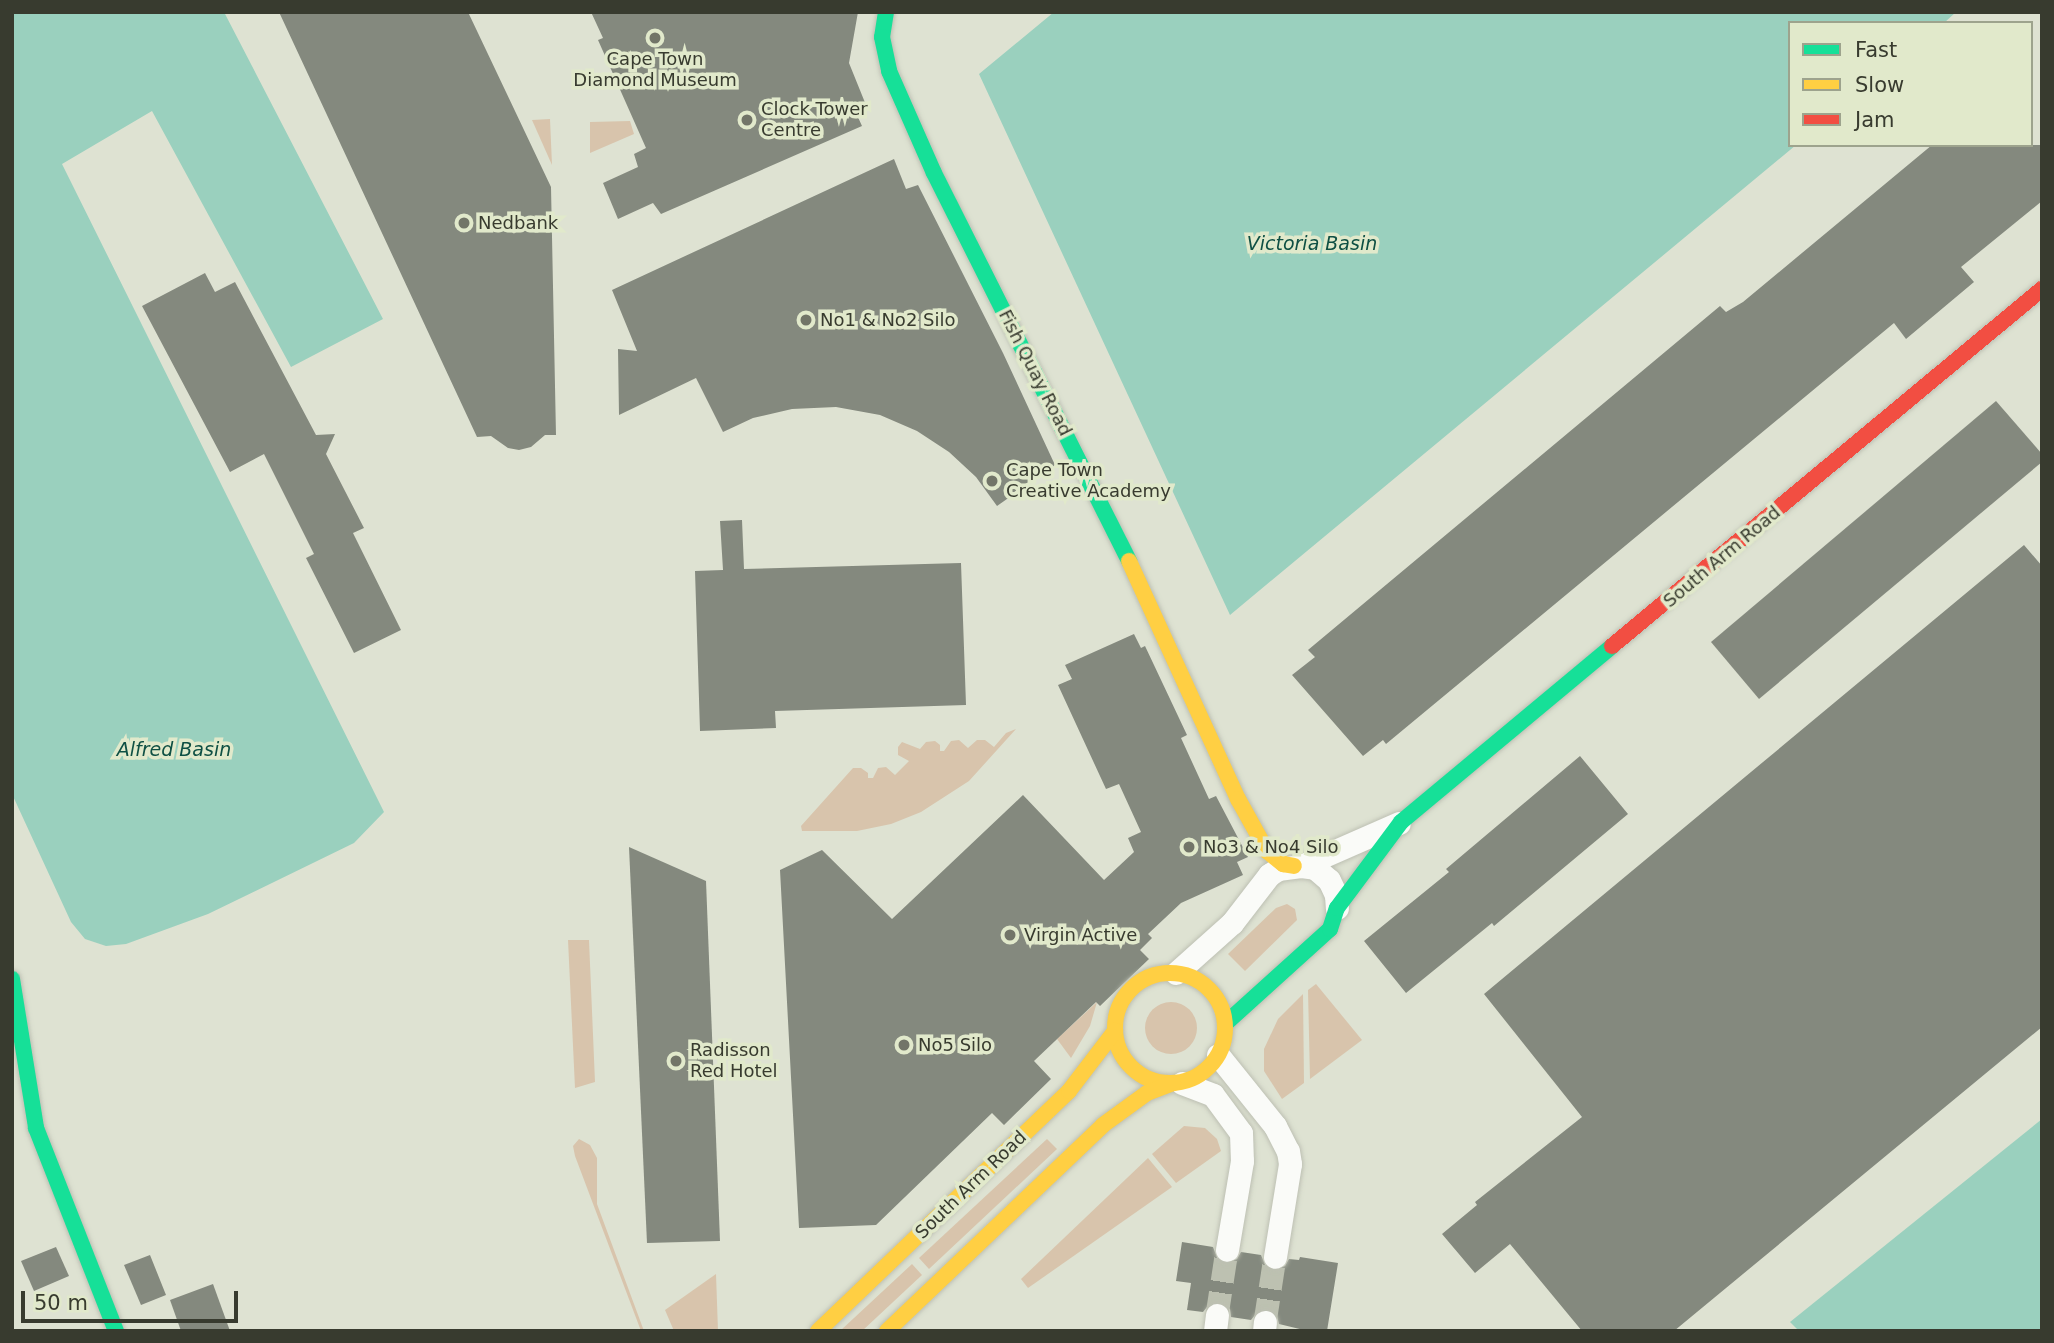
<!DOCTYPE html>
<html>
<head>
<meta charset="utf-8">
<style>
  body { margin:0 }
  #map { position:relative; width:2054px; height:1343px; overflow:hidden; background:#dee2d2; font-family:"DejaVu Sans",sans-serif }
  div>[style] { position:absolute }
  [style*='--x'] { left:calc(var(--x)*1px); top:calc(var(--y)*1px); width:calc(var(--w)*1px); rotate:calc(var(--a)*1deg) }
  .green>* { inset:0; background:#d8c4ac }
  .round { border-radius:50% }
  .water>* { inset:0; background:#9ad0be }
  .building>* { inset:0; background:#84897e }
  .street-tunnel>* { height:23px; margin-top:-11.5px; transform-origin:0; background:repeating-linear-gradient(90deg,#bdc1b1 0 23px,transparent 0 34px) }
  .roads { filter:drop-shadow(0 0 2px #bdc0b3) drop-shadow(0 0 2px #bdc0b3) }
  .street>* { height:23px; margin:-11.5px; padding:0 11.5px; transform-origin:11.5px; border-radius:11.5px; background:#fafbf8 }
  .fast>* { height:16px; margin:-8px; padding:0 8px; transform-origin:8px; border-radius:8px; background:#16e098 }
  .slow>* { height:16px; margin:-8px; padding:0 8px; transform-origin:8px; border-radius:8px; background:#ffcf43 }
  .slow>.ring { margin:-8px; padding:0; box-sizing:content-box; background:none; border:16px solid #ffcf43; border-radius:50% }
  .jam>* { height:16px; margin:-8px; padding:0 8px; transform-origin:8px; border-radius:8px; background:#f24e42 }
  .dots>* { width:19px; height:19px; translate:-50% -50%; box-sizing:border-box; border:4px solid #e1e9cb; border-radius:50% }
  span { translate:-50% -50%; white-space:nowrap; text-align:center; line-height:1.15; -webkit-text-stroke:7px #e1e9cb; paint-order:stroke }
  .poi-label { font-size:18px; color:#383b2f }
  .left { translate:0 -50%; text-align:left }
  .street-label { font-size:18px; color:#383b2f }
  .water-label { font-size:19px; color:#0f5044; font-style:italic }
  .frame { position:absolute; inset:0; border:14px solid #383b2f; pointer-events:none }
  .legend { position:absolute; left:1788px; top:21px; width:245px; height:126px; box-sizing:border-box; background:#e1e9cb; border:2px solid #9da38d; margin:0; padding:9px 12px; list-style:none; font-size:21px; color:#383b2f }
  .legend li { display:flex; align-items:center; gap:14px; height:35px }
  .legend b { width:35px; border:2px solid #9da38d }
  .scale { position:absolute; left:21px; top:1291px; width:217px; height:32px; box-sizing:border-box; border:4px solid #383b2f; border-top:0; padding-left:9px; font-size:21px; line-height:24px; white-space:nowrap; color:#383b2f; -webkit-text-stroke:5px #e1e9cb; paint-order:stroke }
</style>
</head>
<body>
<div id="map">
  <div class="green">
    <div style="clip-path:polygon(550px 119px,552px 165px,532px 120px)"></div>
    <div style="clip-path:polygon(630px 121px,634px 134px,590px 153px,590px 122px)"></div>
    <div style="clip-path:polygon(1016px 729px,969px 781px,921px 812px,891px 824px,857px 831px,802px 831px,801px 826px,853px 768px,861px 768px,868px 773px,868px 778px,873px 778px,878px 768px,886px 767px,895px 775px,909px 761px,898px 755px,898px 747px,902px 742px,920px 749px,926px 742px,935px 741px,940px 745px,940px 751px,944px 751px,951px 741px,959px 740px,968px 748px,977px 740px,985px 740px,994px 747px,1006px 733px)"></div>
    <div style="clip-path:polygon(1287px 904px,1295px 909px,1297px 920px,1245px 971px,1228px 954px,1276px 908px)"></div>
    <div style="clip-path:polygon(589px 940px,595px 1082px,575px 1088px,568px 940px)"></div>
    <div style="clip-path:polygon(1316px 984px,1362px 1040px,1310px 1079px,1308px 990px)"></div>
    <div style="clip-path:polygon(1303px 994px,1304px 1083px,1282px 1099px,1264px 1071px,1264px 1049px,1278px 1019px)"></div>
    <div style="clip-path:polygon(1097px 1002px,1090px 1026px,1071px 1058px,1057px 1039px)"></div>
    <div class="round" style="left:1145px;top:1002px;width:52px;height:52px"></div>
    <div style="clip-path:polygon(1184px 1126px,1205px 1128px,1217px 1139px,1221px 1151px,1176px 1183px,1152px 1154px)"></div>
    <div style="clip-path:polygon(579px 1139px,590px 1145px,597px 1158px,597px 1204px,644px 1331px,641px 1331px,575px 1156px,573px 1146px)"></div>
    <div style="clip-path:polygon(1047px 1139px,1057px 1149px,929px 1269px,919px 1258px)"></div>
    <div style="clip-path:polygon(1148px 1158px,1172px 1187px,1028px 1288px,1021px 1279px)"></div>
    <div style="clip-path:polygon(912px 1264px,922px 1275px,862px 1331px,840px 1331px)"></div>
    <div style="clip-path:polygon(716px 1274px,718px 1331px,674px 1331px,665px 1310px)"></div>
  </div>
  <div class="water">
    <div style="clip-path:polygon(12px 12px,224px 12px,383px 319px,291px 367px,152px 111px,62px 164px,384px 812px,354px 843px,208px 914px,126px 944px,106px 946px,85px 939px,71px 922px,12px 794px)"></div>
    <div style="clip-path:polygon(1054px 12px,1956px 12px,1944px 23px,1790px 23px,1790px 145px,1796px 145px,1230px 615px,979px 74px)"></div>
    <div style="clip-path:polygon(2042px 1119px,2042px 1331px,1799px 1331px,1790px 1322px)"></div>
  </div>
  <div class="building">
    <div style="clip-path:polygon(279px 12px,468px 12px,551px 187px,556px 435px,545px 435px,531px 447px,519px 450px,508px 448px,491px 436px,477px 437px)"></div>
    <div style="clip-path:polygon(591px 12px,858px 12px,849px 63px,868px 110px,857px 115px,862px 126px,661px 214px,653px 203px,618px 219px,603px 183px,638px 167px,634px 154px,646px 148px,598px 40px,603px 38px)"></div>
    <div style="clip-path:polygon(1932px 145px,2042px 145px,2042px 201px,1961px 267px,1974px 282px,1906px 339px,1894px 323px,1386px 744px,1383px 740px,1363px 756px,1292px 675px,1315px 657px,1308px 650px,1720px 306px,1726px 312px,1743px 302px)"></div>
    <div style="clip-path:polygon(894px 159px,906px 189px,918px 185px,1003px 353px,1055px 465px,997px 506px,976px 477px,949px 452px,917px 431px,880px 415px,836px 407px,792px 409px,753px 418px,723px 432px,696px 378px,619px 415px,618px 349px,637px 351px,612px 290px)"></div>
    <div style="clip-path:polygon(205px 273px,215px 292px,235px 282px,316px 435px,335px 434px,326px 454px,364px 528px,353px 533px,401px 630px,354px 653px,306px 558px,314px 554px,264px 454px,230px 472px,142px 306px)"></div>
    <div style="clip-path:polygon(1996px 401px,2042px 454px,2042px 462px,1759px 699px,1711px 642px)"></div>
    <div style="clip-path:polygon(742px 520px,744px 569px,961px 563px,966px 705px,775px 711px,776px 728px,700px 731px,695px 571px,723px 570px,720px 521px)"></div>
    <div style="clip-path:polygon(2024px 545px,2042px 566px,2042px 1027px,1674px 1331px,1582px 1331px,1510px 1244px,1475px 1273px,1442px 1234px,1477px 1205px,1475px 1202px,1582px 1117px,1484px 994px)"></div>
    <div style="clip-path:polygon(1134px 634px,1141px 648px,1145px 646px,1187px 735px,1181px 738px,1209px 799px,1216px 796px,1248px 857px,1237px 862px,1243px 875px,1181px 903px,1148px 934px,1152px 938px,1140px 950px,1149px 959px,1100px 1006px,1096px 1002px,1034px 1061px,1051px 1079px,1004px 1125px,992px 1113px,876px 1225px,799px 1228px,780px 870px,822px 850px,892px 919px,1023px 795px,1104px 880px,1134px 852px,1128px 838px,1141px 832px,1119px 784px,1106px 789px,1058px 685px,1072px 679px,1065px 665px)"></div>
    <div style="clip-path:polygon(1580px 756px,1628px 814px,1494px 926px,1492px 923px,1406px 993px,1364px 941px,1449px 872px,1446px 869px)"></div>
    <div style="clip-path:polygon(629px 847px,706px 881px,720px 1241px,647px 1243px)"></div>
    <div style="clip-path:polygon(1182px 1242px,1213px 1247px,1218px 1260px,1225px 1264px,1237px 1259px,1241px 1252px,1261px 1255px,1266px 1267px,1273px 1271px,1285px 1266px,1289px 1259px,1299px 1260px,1300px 1257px,1338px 1263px,1327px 1331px,1308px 1331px,1279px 1324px,1277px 1316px,1267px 1308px,1259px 1310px,1251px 1320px,1231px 1317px,1230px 1309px,1219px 1301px,1211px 1302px,1203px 1312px,1187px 1310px,1191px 1283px,1176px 1281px)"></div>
    <div style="clip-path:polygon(56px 1247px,69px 1276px,34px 1291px,21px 1261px)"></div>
    <div style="clip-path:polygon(150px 1255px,166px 1295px,141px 1305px,124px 1265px)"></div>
    <div style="clip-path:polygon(213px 1284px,230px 1331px,181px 1331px,170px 1300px)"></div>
  </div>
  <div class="street-tunnel">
    <div style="--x:1217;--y:1315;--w:66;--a:-81.3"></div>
    <div style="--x:1265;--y:1322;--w:66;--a:-81.3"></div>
  </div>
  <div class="roads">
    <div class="street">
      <div style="--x:1301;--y:866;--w:14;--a:8"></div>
      <div style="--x:1315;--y:868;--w:18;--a:41"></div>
      <div style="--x:1329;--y:880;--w:17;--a:65"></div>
      <div style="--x:1336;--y:895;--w:13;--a:86"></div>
      <div style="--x:1176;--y:973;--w:75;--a:-41.8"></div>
      <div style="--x:1232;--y:923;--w:61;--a:-52.4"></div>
      <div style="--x:1269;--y:875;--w:11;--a:-34"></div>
      <div style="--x:1278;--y:869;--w:23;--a:-7"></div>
      <div style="--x:1301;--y:866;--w:107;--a:-23.7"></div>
      <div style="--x:1218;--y:1055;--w:91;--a:51.2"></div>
      <div style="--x:1275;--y:1126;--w:28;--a:63"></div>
      <div style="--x:1288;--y:1151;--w:13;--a:81"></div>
      <div style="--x:1290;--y:1164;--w:94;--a:99.2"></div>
      <div style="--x:1182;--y:1083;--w:33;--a:21"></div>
      <div style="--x:1213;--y:1095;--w:47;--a:53.6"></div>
      <div style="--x:1241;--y:1133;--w:28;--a:88"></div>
      <div style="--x:1242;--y:1161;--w:90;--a:99.6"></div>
      <div style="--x:1215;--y:1331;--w:16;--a:-83"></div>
      <div style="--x:1264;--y:1331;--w:9;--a:-84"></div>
    </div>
    <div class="fast">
      <div style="--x:886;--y:12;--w:25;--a:99"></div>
      <div style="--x:882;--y:37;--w:35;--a:78"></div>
      <div style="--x:889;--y:71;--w:111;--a:66.2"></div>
      <div style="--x:934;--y:173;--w:434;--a:63.3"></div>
      <div style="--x:12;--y:979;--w:151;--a:80.8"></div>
      <div style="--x:36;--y:1128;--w:218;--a:68.5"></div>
      <div style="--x:1226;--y:1023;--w:140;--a:-42.1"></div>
      <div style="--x:1330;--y:929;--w:22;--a:-72"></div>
      <div style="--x:1337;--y:908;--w:107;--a:-53.3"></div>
      <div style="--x:1401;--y:822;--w:275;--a:-39.8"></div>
    </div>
    <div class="slow">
      <div style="--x:1129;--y:561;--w:262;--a:65.4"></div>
      <div style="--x:1238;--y:799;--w:60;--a:60.9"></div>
      <div style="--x:1267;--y:851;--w:21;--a:39"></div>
      <div style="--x:1283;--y:864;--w:11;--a:10"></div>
      <div class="ring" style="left:1115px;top:973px;width:94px;height:94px"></div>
      <div style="--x:818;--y:1331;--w:347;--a:-43.7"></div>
      <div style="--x:1069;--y:1091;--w:76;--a:-52.5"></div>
      <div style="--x:887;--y:1331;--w:298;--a:-43.6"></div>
      <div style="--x:1103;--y:1125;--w:54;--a:-36"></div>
      <div style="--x:1147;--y:1093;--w:28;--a:-21"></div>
    </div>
    <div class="jam">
      <div style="--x:1612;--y:646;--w:559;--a:-39.7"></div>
    </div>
  </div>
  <div class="dots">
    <div style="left:655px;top:38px;background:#727568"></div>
    <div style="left:747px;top:120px;background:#727568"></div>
    <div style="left:464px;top:223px;background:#727568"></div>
    <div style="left:806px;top:320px;background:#727568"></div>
    <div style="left:992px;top:481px;background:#727568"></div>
    <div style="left:1189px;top:847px;background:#727568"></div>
    <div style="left:1010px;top:935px;background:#727568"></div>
    <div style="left:904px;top:1045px;background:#727568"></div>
    <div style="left:676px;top:1061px;background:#727568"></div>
  </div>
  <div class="poi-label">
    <span style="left:655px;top:70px">Cape Town<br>Diamond Museum</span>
    <span class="left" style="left:761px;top:120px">Clock Tower<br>Centre</span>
    <span class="left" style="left:478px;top:223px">Nedbank</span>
    <span class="left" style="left:820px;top:320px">No1 &amp; No2 Silo</span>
    <span class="left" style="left:1006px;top:481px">Cape Town<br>Creative Academy</span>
    <span class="left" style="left:1203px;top:847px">No3 &amp; No4 Silo</span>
    <span class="left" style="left:1024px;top:935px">Virgin Active</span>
    <span class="left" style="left:918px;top:1045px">No5 Silo</span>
    <span class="left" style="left:690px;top:1061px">Radisson<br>Red Hotel</span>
  </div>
  <div class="street-label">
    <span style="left:1035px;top:373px;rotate:63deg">Fish Quay Road</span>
    <span style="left:1722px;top:557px;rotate:-40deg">South Arm Road</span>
    <span style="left:971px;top:1185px;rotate:-44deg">South Arm Road</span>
  </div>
  <div class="water-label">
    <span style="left:1312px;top:244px">Victoria Basin</span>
    <span style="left:174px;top:750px">Alfred Basin</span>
  </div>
  <div class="frame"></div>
  <ul class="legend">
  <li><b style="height:9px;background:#16e098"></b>Fast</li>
  <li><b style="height:9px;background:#ffcf43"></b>Slow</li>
  <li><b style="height:9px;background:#f24e42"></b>Jam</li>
  </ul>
  <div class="scale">50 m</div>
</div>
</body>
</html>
